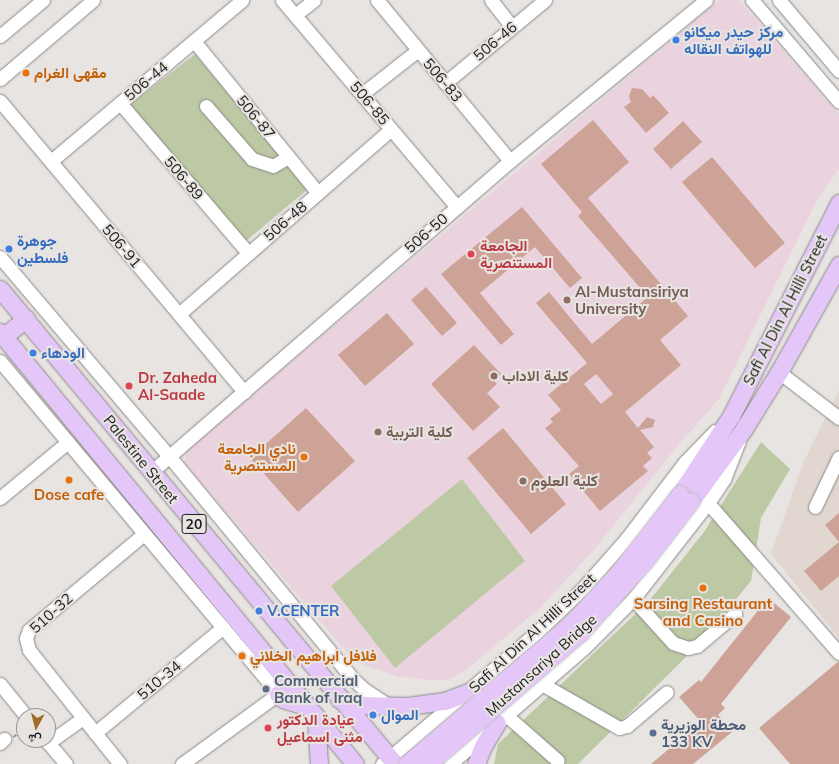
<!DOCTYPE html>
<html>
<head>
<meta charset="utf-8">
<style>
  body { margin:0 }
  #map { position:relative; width:839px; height:764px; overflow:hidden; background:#e7e4e2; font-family:Mulish,Vazirmatn,sans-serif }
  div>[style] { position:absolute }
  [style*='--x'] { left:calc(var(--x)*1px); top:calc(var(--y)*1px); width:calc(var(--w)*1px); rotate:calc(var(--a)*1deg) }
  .built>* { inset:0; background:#e1d7d0 }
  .education>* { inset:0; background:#ead3df }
  .green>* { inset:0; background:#bdc9a4 }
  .building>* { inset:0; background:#cda397 }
  .path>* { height:2px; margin-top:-1px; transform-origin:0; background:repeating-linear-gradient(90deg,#918f8e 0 4px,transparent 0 6px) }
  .roads { filter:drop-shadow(0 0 1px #8c8a88) drop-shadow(0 0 1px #8c8a88) }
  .minor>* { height:13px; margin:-6.5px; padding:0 6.5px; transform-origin:6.5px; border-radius:6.5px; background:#fff }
  .major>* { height:17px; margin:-8.5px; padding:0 8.5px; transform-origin:8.5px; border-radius:8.5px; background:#e4c6f9 }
  .bridges { filter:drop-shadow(0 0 1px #c0c0c0) drop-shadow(0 0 1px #c0c0c0) }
  .major-bridge>* { height:17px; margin:-8.5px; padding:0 8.5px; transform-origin:8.5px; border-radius:8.5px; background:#e4c6f9 }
  .dots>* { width:11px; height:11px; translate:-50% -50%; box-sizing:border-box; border:2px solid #e7e4e2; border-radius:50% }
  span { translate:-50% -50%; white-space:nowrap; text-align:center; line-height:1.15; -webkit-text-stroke:4px #e7e4e2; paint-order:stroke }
  .shield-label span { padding:1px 3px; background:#e7e4e2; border:1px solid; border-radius:3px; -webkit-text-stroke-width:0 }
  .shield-label { font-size:14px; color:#1e1d1d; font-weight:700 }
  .shop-label { font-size:15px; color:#366cbe; font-weight:700 }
  .left { translate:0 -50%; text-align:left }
  .street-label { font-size:15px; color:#1e1d1d }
  .food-label { font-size:15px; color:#c56008; font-weight:700 }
  .right { translate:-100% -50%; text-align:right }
  .health-label { font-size:15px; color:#be3a42; font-weight:700 }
  .education-label { font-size:15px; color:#785e54; font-weight:700 }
  .service-label { font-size:15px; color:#4e5e75; font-weight:700 }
  .north { position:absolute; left:16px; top:708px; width:40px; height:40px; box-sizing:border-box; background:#e7e4e2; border:1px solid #979493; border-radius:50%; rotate:187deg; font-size:11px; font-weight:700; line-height:16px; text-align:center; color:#1e1d1d }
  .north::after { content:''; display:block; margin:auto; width:14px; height:18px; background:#a16c26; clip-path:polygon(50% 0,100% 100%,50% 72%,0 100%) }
</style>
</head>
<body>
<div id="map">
  <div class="built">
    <div style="clip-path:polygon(839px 390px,839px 638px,771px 554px,803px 463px)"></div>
  </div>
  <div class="education">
    <div style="clip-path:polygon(719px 0,739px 0,839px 114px,839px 169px,817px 200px,719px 399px,675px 449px,592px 552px,541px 607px,465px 671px,447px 680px,430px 680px,397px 676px,355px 662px,185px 463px,186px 451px)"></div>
  </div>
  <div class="green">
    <div style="clip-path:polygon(195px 54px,308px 189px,246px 241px,130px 105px)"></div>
    <div style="clip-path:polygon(761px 442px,790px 469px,761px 518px,751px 581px,700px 643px,578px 764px,494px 764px,498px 744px,649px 601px,704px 532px)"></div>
    <div style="clip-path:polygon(462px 479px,525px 561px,395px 668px,331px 586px)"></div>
  </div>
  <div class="building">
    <div style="clip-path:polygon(632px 88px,642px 89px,650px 98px,653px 95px,669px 113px,646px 133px,624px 107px,631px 102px,629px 96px)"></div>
    <div style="clip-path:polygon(evenodd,593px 120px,629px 162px,588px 198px,688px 316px,660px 340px,681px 365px,625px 412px,638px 428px,647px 417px,655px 420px,653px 427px,640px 430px,654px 447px,647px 453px,652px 458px,643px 466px,648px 471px,600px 511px,569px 474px,579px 466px,545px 428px,553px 422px,550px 419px,561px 410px,548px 395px,587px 363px,536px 303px,549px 292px,592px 344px,648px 297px,578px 216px,582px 212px,541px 164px,593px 120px,596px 374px,613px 394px,601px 404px,584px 384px,596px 374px)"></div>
    <div style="clip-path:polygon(683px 121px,702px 142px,671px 169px,653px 149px)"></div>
    <div style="clip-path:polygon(712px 157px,785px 243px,755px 268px,682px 182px)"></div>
    <div style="clip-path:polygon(522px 207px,582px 278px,570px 288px,535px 247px,480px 293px,514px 334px,501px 345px,441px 274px)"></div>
    <div style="clip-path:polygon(426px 287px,457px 323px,442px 336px,411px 300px)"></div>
    <div style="clip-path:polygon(387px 313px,414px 344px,365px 386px,338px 355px)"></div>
    <div style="clip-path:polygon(474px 345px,501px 374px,494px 380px,497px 384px,487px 393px,500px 407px,473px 431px,431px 384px)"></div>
    <div style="clip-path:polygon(306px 408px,355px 461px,298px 512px,250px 458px)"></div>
    <div style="clip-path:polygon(503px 428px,566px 504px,531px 534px,467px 458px)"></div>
    <div style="clip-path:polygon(839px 513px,839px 542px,825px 525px)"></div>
    <div style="clip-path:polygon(839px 542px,839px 576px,821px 591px,804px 571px)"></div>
    <div style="clip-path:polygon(768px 598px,791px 617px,721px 704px,725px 708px,718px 715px,732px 732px,693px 764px,651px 764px,701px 722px,679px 697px,699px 680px,701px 682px)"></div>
    <div style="clip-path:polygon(839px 661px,839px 764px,790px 764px,759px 728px)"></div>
  </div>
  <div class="path">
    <div style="--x:13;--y:737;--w:13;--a:-32"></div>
  </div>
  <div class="roads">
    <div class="minor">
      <div style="--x:282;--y:0;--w:271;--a:49.8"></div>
      <div style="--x:377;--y:0;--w:209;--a:50.4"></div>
      <div style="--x:491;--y:0;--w:34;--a:52"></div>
      <div style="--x:752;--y:0;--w:134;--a:49.5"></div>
      <div style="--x:779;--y:0;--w:93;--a:49.8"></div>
      <div style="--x:295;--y:15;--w:24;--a:-38"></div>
      <div style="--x:0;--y:36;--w:56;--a:-39.9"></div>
      <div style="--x:194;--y:41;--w:196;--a:50.8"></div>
      <div style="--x:0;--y:79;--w:122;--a:-40.3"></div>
      <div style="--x:445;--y:83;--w:130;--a:-39.7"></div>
      <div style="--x:362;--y:94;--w:71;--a:-38.2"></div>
      <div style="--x:0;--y:101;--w:380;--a:50"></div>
      <div style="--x:120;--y:103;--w:197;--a:49.5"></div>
      <div style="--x:206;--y:106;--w:70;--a:49"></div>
      <div style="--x:252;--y:159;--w:22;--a:18"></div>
      <div style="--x:273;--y:166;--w:17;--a:-31"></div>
      <div style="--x:51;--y:161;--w:250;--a:-40.1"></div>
      <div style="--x:0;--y:257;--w:261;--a:49.7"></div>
      <div style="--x:169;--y:456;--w:289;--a:50.5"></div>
      <div style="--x:353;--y:679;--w:16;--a:43"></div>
      <div style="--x:365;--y:690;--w:27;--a:33"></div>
      <div style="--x:179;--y:314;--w:281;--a:-41.1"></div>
      <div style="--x:0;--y:361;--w:434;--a:50.1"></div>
      <div style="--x:278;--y:694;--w:119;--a:143.9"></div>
      <div style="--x:779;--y:372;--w:76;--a:37.5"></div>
      <div style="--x:151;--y:472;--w:475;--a:-40.9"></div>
      <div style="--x:510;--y:161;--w:254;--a:-39.4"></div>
      <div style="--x:0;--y:498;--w:88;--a:-39.5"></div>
      <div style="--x:708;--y:503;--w:199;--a:48.9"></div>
      <div style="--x:815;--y:507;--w:55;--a:-64.4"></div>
      <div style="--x:633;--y:599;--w:59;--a:47.7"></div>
      <div style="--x:673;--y:643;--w:16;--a:18"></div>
      <div style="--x:688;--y:648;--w:9;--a:-13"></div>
      <div style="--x:697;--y:646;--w:50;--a:-40.1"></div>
      <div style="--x:0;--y:684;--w:41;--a:50.9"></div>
      <div style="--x:542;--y:684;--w:89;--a:29.7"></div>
      <div style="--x:619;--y:728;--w:8;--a:-14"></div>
      <div style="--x:627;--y:726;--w:52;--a:-40.4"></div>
      <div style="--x:506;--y:715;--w:69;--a:41.5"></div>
      <div style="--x:95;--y:733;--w:166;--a:-39.6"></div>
      <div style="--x:46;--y:740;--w:31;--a:50"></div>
      <div style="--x:0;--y:743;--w:6;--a:-45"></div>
      <div style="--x:48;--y:743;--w:43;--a:-35.5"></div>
      <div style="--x:120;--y:764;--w:146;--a:-128.6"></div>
      <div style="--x:29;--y:650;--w:12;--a:-104"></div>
      <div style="--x:26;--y:638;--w:9;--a:-69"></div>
      <div style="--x:29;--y:630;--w:150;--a:-39.9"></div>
      <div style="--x:382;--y:764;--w:201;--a:-40.4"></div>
      <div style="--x:535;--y:634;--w:66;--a:-43.8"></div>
      <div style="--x:583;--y:588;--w:67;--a:-48.7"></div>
      <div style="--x:627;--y:538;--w:96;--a:-52.7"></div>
      <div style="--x:685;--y:462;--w:43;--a:-45.9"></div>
      <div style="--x:450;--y:764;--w:177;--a:-40.9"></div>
      <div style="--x:584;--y:648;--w:69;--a:-45"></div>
      <div style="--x:633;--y:599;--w:122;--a:-52"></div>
      <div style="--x:708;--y:503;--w:29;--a:-56"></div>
      <div style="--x:724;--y:479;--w:41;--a:-68.5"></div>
    </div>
    <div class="major">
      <div style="--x:0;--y:289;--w:618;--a:50.25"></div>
      <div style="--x:0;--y:332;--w:559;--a:50.59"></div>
      <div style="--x:4;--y:336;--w:28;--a:-38"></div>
      <div style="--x:680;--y:494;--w:93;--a:-56.8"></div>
      <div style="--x:731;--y:416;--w:239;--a:-63.1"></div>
      <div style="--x:691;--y:501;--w:88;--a:-53.8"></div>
      <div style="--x:743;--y:430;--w:68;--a:-58.2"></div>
      <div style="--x:779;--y:372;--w:123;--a:-60.7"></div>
      <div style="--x:278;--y:694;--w:7;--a:45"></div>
      <div style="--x:283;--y:699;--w:24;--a:17"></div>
      <div style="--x:339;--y:699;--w:17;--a:21"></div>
      <div style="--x:355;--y:705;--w:53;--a:1.1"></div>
      <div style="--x:408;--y:706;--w:37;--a:-8"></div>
      <div style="--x:445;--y:701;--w:26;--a:-21"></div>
      <div style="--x:316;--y:718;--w:46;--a:86.3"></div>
      <div style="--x:476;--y:764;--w:19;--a:-69"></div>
      <div style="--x:483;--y:746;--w:27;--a:-59"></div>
    </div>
  </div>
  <div class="bridges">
    <div class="major-bridge">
      <div style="--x:407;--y:764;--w:217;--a:-40.5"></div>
      <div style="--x:572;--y:623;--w:72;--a:-47.2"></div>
      <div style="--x:621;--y:570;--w:96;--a:-52.2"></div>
      <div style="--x:428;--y:764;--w:202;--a:-40.8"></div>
      <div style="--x:581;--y:632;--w:93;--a:-48.1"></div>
      <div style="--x:643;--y:563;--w:78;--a:-52.3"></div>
    </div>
  </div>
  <div class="dots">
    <div style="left:676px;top:40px;background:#3f7fe0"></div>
    <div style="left:26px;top:73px;background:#e8710a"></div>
    <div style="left:9px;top:249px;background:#3f7fe0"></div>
    <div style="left:471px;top:254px;background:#e0444e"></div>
    <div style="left:567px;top:300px;background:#8d6e63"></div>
    <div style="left:33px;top:353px;background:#3f7fe0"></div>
    <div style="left:494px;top:376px;background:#8d6e63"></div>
    <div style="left:129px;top:386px;background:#e0444e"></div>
    <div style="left:378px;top:432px;background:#8d6e63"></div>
    <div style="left:304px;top:457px;background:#e8710a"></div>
    <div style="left:69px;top:480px;background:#e8710a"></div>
    <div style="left:523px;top:481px;background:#8d6e63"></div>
    <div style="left:703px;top:588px;background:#e8710a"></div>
    <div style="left:259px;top:611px;background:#3f7fe0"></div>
    <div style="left:242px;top:656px;background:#e8710a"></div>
    <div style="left:266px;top:689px;background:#5c6f8a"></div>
    <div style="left:373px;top:715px;background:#3f7fe0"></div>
    <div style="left:268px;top:728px;background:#e0444e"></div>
    <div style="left:653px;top:733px;background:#5c6f8a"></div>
  </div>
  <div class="shield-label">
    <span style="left:194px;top:524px">20</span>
  </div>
  <div class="shop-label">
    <span class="left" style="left:684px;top:40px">مركز حيدر ميكانو<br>للهواتف النقاله</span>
    <span class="left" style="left:17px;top:249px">جوهرة<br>فلسطين</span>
    <span class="left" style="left:41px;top:353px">الودهاء</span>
    <span class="left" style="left:267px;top:611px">V.CENTER</span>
    <span class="left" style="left:381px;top:715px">الموال</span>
  </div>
  <div class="street-label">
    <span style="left:495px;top:41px;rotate:-40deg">506-46</span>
    <span style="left:443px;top:80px;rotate:50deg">506-83</span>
    <span style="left:146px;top:81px;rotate:-40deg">506-44</span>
    <span style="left:370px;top:103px;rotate:50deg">506-85</span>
    <span style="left:256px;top:117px;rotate:51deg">506-87</span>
    <span style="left:184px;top:178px;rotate:50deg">506-89</span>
    <span style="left:285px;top:221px;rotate:-41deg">506-48</span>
    <span style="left:426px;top:233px;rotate:-41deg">506-50</span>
    <span style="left:122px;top:246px;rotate:50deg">506-91</span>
    <span style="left:785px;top:310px;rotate:-63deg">Safi Al Din Al Hilli Street</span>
    <span style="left:141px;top:459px;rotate:51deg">Palestine Street</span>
    <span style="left:51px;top:613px;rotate:-42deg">510-32</span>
    <span style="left:532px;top:633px;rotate:-43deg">Safi Al Din Al Hilli Street</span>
    <span style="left:541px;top:665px;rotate:-42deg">Mustansariya Bridge</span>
    <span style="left:159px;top:680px;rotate:-40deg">510-34</span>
  </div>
  <div class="food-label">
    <span class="left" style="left:34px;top:73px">مقهى الغرام</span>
    <span class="right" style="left:296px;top:457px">نادي الجامعة<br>المستنصرية</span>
    <span style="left:69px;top:495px">Dose cafe</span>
    <span style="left:703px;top:612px">Sarsing Restaurant<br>and Casino</span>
    <span class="left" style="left:250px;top:656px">فلافل ابراهيم الخلاني</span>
  </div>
  <div class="health-label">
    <span class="left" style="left:480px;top:254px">الجامعة<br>المستنصرية</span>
    <span class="left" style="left:138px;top:386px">Dr. Zaheda<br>Al-Saade</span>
    <span class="left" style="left:277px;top:728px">عيادة الدكتور<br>مثنى اسماعيل</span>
  </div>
  <div class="education-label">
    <span class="left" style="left:575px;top:300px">Al-Mustansiriya<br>University</span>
    <span class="left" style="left:502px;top:376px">كلية الاداب</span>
    <span class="left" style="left:386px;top:432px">كلية التربية</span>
    <span class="left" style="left:531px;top:481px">كلية العلوم</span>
  </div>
  <div class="service-label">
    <span class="left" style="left:274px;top:689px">Commercial<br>Bank of Iraq</span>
    <span class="left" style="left:661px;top:733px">محطة الوزيرية<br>133 KV</span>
  </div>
  <div class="north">ش</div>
</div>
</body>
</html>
